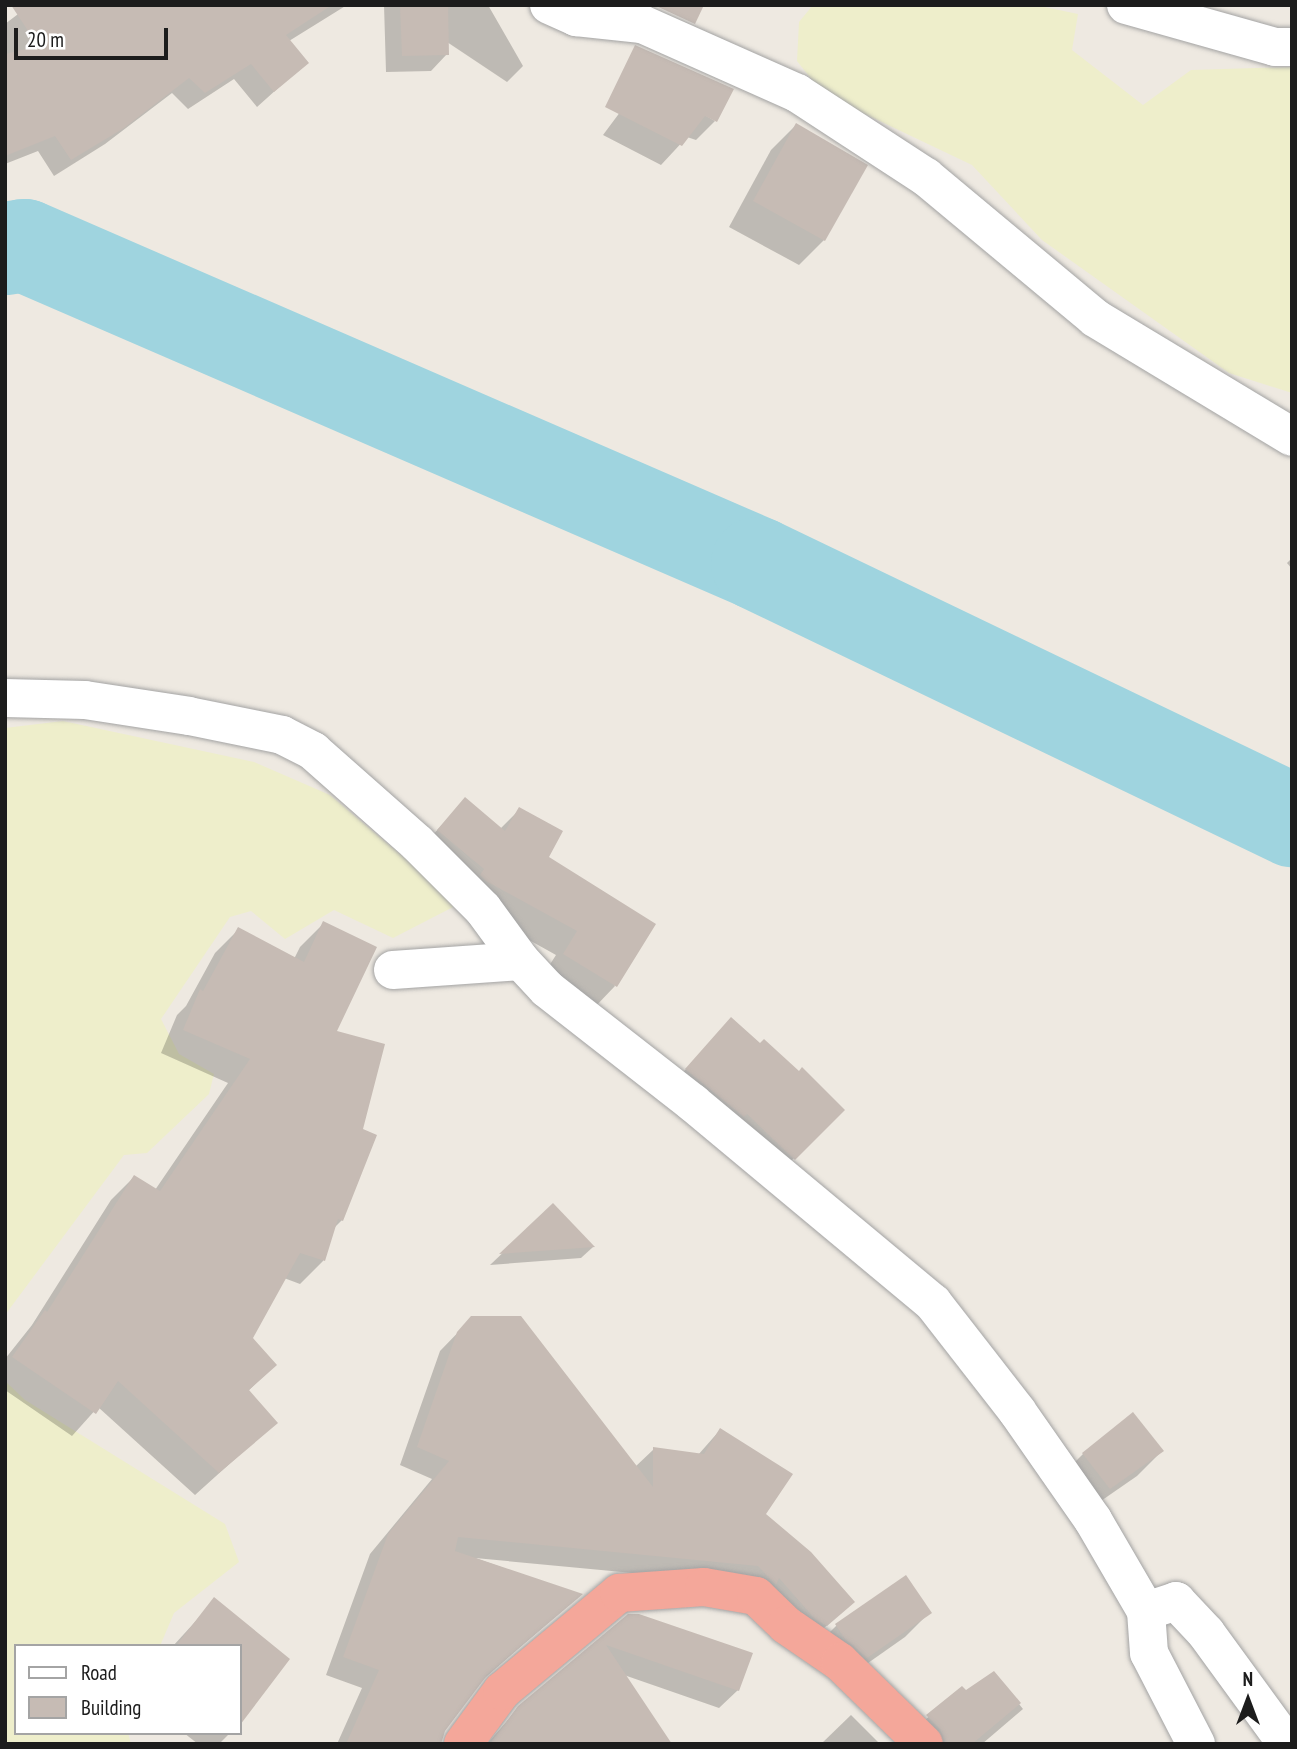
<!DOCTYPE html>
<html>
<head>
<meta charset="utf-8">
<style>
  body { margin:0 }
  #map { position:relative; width:1297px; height:1749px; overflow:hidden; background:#eee9e1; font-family:"PT Sans Narrow",sans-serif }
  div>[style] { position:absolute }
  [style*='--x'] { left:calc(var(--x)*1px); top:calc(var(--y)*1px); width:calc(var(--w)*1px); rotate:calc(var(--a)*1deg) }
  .farmland>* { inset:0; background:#eeeecb }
  .shadow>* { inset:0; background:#0003 }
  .river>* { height:93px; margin:-46.5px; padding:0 46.5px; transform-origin:46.5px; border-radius:46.5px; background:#9fd4df }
  .building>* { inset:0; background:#c6bbb4 }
  .roads { filter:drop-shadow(0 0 2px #a3a3a3) drop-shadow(0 0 2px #a3a3a3) }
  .minor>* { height:38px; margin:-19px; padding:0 19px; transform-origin:19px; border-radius:19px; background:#fff }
  .trunk>* { height:38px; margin:-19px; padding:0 19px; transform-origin:19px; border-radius:19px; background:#f4a79a }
  span { translate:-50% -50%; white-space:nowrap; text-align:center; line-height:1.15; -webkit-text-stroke:6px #fff; paint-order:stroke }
  .frame { position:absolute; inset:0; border:7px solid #1c1c1c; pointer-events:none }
  .legend { position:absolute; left:14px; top:1644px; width:228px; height:91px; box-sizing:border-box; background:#fff; border:2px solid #a4a4a4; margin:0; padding:9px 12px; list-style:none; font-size:21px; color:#1c1c1c }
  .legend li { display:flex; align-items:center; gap:14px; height:35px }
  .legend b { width:35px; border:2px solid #a4a4a4 }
  .north { position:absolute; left:1213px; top:1665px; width:70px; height:70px; -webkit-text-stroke:5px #fff; paint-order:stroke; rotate:0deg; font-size:19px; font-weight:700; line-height:28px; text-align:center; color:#1c1c1c }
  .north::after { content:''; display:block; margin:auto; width:24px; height:32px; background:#1c1c1c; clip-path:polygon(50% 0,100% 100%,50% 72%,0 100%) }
  .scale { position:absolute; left:14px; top:28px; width:154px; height:32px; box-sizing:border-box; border:4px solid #1c1c1c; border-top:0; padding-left:9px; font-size:21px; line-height:24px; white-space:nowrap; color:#1c1c1c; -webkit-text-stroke:5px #fff; paint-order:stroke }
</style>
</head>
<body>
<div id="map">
  <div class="farmland">
    <div style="clip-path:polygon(813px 5px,1035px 5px,1078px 14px,1072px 50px,1143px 105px,1191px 70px,1292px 67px,1292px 393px,1229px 373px,1042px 240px,972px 165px,823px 94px,797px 61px,799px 22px)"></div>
    <div style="clip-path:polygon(63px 721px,254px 762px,330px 795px,459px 904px,393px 938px,334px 910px,285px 939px,251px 911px,230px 917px,161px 1019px,179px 1054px,214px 1074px,209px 1094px,147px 1153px,124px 1155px,5px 1315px,5px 728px)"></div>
    <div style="clip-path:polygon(5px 1381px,25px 1400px,225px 1524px,239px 1562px,174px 1613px,160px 1646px,16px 1646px,16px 1733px,128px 1733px,131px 1744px,5px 1744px)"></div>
  </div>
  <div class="shadow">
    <div style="clip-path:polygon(30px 5px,347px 5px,289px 41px,306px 63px,257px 107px,234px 79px,188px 109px,172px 93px,105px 144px,54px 176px,38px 151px,5px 164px,5px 24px)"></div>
    <div style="clip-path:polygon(384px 5px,488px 5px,523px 66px,507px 82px,447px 42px,447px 54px,431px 71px,386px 72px)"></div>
    <div style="clip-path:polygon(644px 80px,715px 121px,696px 140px,687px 137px,661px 165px,603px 135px)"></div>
    <div style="clip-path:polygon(796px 125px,824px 240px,799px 265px,729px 227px,771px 150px)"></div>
    <div style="clip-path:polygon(1292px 558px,1292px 569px,1287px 563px)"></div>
    <div style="clip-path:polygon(465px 800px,500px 829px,519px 810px,615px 986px,593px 1009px,542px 977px,556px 955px,463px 903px,416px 853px)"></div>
    <div style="clip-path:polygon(324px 923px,334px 1033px,361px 1130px,342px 1220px,333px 1229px,323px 1261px,300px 1284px,284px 1278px,251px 1339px,275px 1365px,248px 1391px,275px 1423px,195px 1495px,98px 1407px,72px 1436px,5px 1390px,5px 1359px,32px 1325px,111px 1200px,134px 1177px,155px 1190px,228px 1083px,161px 1053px,177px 1015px,186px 1006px,215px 953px,238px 930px,294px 959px,300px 947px)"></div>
    <div style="clip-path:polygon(731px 1020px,842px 1110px,772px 1180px,665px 1092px)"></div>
    <div style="clip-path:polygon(553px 1205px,593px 1247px,581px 1258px,490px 1265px)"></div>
    <div style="clip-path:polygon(472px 1318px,635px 1467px,654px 1449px,698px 1455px,720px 1430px,764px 1514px,853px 1601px,808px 1643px,739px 1583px,475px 1558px,580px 1595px,478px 1684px,444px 1731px,440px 1744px,337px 1744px,362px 1688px,326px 1675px,370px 1554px,432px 1479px,400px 1465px,440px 1351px)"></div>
    <div style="clip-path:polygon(1162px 1451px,1137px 1476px,1085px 1512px,1058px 1479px,1083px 1454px)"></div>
    <div style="clip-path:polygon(905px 1578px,930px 1612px,905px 1637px,841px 1682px,811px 1651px,836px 1626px)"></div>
    <div style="clip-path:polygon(215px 1600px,288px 1660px,240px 1722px,240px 1646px,173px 1646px)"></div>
    <div style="clip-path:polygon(628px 1616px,738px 1690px,719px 1708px,624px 1675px,670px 1744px,487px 1744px,519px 1707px)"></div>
    <div style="clip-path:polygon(994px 1673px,1023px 1709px,982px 1744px,927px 1744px,915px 1729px,961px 1688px,965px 1693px)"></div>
    <div style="clip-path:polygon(851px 1715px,880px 1744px,821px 1744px)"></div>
    <div style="clip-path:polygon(184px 1733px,230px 1733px,219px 1744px,198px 1744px)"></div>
  </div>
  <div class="river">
    <div style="--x:5;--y:248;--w:19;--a:-9"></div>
    <div style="--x:24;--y:245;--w:799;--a:23.45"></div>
    <div style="--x:757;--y:563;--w:594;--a:25.66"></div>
  </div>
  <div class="building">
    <div style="clip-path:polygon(11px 5px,332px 5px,286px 35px,309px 63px,274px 92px,251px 64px,205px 93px,189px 78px,124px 128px,71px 160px,55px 136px,5px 156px,5px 54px,38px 46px)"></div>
    <div style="clip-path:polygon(400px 5px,448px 5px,449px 55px,402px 56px)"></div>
    <div style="clip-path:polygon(654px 5px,704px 5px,695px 24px)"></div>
    <div style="clip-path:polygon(635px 45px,734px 89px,717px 122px,705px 116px,682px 146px,605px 107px)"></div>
    <div style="clip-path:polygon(796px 123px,868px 165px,825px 241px,753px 201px)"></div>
    <div style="clip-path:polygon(465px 797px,505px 831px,519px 807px,563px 831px,549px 857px,656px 924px,617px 987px,563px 954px,577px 931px,486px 881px,480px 875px,484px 869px,437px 830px)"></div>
    <div style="clip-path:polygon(323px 921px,377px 947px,337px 1031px,385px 1044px,363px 1129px,377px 1135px,343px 1221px,338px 1219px,325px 1261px,300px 1253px,253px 1338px,277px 1365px,249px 1390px,278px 1423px,219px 1473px,118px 1381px,96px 1414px,12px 1357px,45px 1310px,47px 1312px,134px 1175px,160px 1191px,250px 1059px,183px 1030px,200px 989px,203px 991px,238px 927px,304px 962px)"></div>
    <div style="clip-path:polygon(731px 1017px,760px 1043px,764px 1039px,799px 1071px,802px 1067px,845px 1110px,795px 1160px,747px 1114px,744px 1117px,685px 1069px)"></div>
    <div style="clip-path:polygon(553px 1203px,595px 1247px,499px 1254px)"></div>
    <div style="clip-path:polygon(471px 1316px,521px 1316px,653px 1487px,653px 1447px,704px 1454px,720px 1428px,793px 1474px,766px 1514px,811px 1552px,855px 1602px,827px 1626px,815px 1619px,779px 1578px,776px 1585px,758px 1566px,458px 1537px,455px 1551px,583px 1594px,488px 1674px,445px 1731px,441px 1744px,346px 1744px,379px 1670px,343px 1657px,388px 1534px,449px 1461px,417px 1447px,457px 1332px)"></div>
    <div style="clip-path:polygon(1133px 1412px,1164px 1451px,1110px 1489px,1082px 1453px)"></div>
    <div style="clip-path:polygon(906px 1575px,932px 1613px,867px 1658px,845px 1639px,835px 1624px)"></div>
    <div style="clip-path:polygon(214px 1597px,290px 1659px,240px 1725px,240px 1646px,176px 1646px)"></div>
    <div style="clip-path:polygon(628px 1614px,639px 1614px,753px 1653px,739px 1691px,606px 1645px,672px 1744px,490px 1744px,518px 1706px)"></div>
    <div style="clip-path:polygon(994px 1671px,1021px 1703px,972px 1744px,945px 1744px,940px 1729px,926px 1715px,962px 1686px,966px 1690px)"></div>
  </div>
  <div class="roads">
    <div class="minor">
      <div style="--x:549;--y:5;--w:30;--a:24"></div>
      <div style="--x:576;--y:17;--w:66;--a:6.1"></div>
      <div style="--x:642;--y:24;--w:170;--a:24"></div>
      <div style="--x:797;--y:93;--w:154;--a:33.1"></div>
      <div style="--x:926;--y:177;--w:220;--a:39.8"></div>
      <div style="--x:1095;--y:318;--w:230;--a:31.1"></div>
      <div style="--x:1126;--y:5;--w:155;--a:15.7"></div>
      <div style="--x:1275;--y:47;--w:17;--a:0"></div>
      <div style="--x:5;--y:698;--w:80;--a:1.4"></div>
      <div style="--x:85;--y:700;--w:105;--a:8.7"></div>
      <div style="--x:189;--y:716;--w:95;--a:11.5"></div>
      <div style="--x:282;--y:735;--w:35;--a:27"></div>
      <div style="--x:313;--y:751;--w:139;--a:41.5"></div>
      <div style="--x:417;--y:843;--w:93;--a:45"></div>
      <div style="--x:483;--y:909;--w:64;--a:53.8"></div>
      <div style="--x:393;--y:970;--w:128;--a:-4"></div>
      <div style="--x:521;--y:961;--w:38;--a:47"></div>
      <div style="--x:547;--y:989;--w:185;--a:38"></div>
      <div style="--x:693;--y:1103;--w:312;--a:39.8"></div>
      <div style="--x:933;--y:1303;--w:137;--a:52.1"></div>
      <div style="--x:1017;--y:1411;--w:133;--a:55.1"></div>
      <div style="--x:1093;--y:1520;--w:105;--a:59.8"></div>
      <div style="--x:1196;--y:1744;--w:102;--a:-117.3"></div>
      <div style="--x:1149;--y:1653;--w:42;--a:-94.1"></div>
      <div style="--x:1146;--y:1611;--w:32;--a:-18"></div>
      <div style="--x:1176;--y:1601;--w:44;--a:46.8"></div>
      <div style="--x:1206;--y:1633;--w:137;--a:53.9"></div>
    </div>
    <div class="trunk">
      <div style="--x:463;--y:1744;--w:66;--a:-53.7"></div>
      <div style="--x:502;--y:1691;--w:153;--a:-39.9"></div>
      <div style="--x:619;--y:1593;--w:85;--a:-4"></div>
      <div style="--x:704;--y:1587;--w:53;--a:9.8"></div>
      <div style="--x:756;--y:1596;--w:42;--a:44"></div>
      <div style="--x:786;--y:1625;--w:65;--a:34.4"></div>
      <div style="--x:840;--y:1662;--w:117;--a:44.3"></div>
    </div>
  </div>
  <div class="frame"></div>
  <ul class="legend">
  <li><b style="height:9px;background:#fff"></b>Road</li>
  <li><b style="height:19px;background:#c6bbb4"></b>Building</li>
  </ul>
  <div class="north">N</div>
  <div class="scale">20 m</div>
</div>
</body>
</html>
